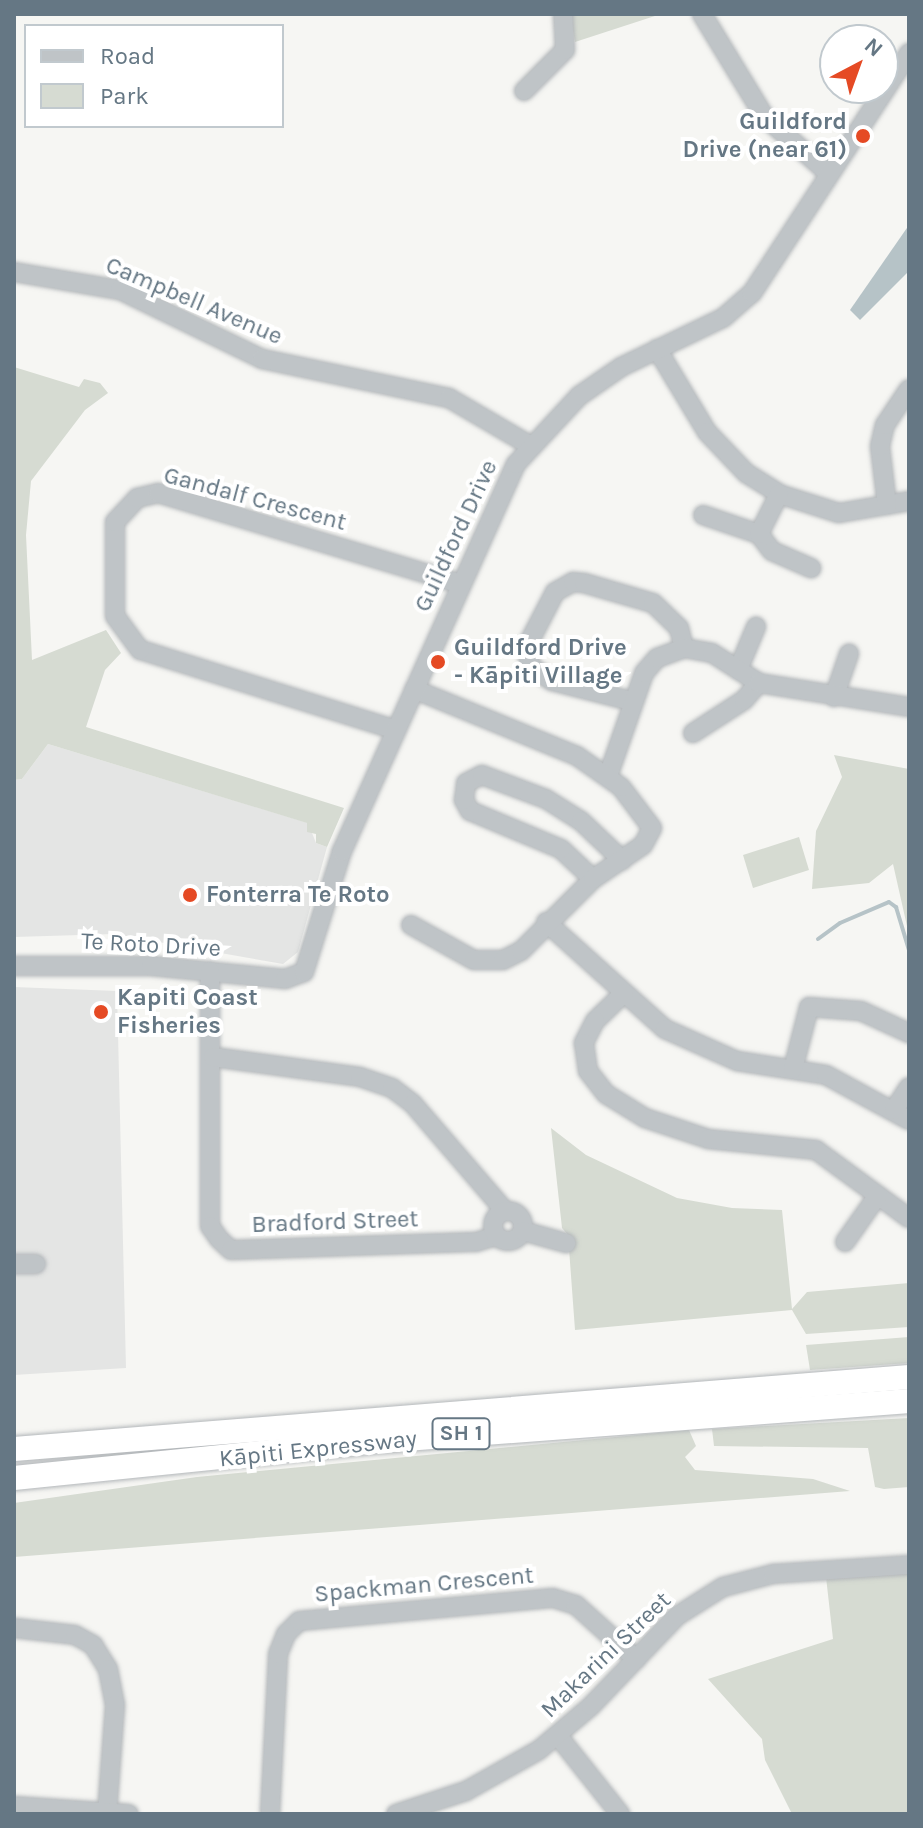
<!DOCTYPE html>
<html>
<head>
<meta charset="utf-8">
<style>
  body { margin:0 }
  #map { position:relative; width:923px; height:1828px; overflow:hidden; background:#f6f6f3; font-family:Karla,sans-serif }
  div>[style] { position:absolute }
  [style*='--x'] { left:calc(var(--x)*1px); top:calc(var(--y)*1px); width:calc(var(--w)*1px); rotate:calc(var(--a)*1deg) }
  .built>* { inset:0; background:#e4e5e4 }
  .green>* { inset:0; background:#d6dbd2 }
  .water>* { inset:0; background:#b6c3c7 }
  .stream>* { height:4px; margin:-2px; padding:0 2px; transform-origin:2px; border-radius:2px; background:#b6c3c7 }
  .roads { filter:drop-shadow(0 0 2px #b3b7ba) drop-shadow(0 0 2px #b3b7ba) }
  .minor>* { height:18px; margin:-9px; padding:0 9px; transform-origin:9px; border-radius:9px; background:#bfc4c7 }
  .minor>.ring { margin:-9px; padding:0; box-sizing:content-box; background:none; border:18px solid #bfc4c7; border-radius:50% }
  .highway>* { height:24px; margin:-12px; padding:0 12px; transform-origin:12px; border-radius:12px; background:#fff }
  .dots>* { width:22px; height:22px; translate:-50% -50%; box-sizing:border-box; border:4px solid #fff; border-radius:50% }
  span { translate:-50% -50%; white-space:nowrap; text-align:center; line-height:1.15; -webkit-text-stroke:8px #fff; paint-order:stroke }
  .shield-label span { padding:2px 6px; background:#fff; border:2px solid; border-radius:6px; -webkit-text-stroke-width:0 }
  .shield-label { font-size:22px; color:#657784; font-weight:700 }
  .poi-label { font-size:24px; color:#657784; font-weight:700 }
  .right { translate:-100% -50%; text-align:right }
  .left { translate:0 -50%; text-align:left }
  .street-label { font-size:24px; color:#657784 }
  .frame { position:absolute; inset:0; border:16px solid #657784; pointer-events:none }
  .legend { position:absolute; left:24px; top:24px; width:260px; height:104px; box-sizing:border-box; background:#fff; border:2px solid #c1c9ce; margin:0; padding:10px 14px; list-style:none; font-size:24px; color:#657784 }
  .legend li { display:flex; align-items:center; gap:16px; height:40px }
  .legend b { width:40px; border:2px solid #c1c9ce }
  .north { position:absolute; left:819px; top:24px; width:80px; height:80px; box-sizing:border-box; background:#fff; border:2px solid #c1c9ce; border-radius:50%; rotate:41deg; font-size:22px; font-weight:700; line-height:32px; text-align:center; color:#657784 }
  .north::after { content:''; display:block; margin:auto; width:28px; height:36px; background:#e54a24; clip-path:polygon(50% 0,100% 100%,50% 72%,0 100%) }
</style>
</head>
<body>
<div id="map">
  <div class="built">
    <div style="clip-path:polygon(48px 744px,308px 823px,316px 843px,327px 847px,298px 952px,283px 964px,113px 934px,14px 937px,14px 780px,22px 779px)"></div>
    <div style="clip-path:polygon(14px 987px,117px 991px,126px 1368px,14px 1375px)"></div>
  </div>
  <div class="green">
    <div style="clip-path:polygon(570px 14px,661px 14px,575px 42px)"></div>
    <div style="clip-path:polygon(14px 367px,79px 387px,84px 379px,100px 383px,108px 393px,85px 410px,31px 481px,26px 535px,32px 660px,106px 630px,121px 653px,105px 670px,86px 727px,344px 808px,327px 847px,316px 843px,316px 834px,307px 832px,307px 823px,48px 744px,22px 779px,14px 780px)"></div>
    <div style="clip-path:polygon(834px 755px,909px 769px,909px 935px,893px 864px,869px 883px,812px 889px,816px 831px,842px 777px)"></div>
    <div style="clip-path:polygon(799px 837px,809px 870px,753px 888px,743px 855px)"></div>
    <div style="clip-path:polygon(551px 1128px,586px 1155px,677px 1198px,732px 1208px,782px 1210px,792px 1309px,807px 1292px,909px 1283px,909px 1327px,806px 1334px,792px 1310px,575px 1330px,568px 1235px,562px 1228px)"></div>
    <div style="clip-path:polygon(909px 1337px,909px 1363px,810px 1370px,806px 1345px)"></div>
    <div style="clip-path:polygon(909px 1418px,909px 1487px,884px 1489px,875px 1487px,868px 1448px,714px 1446px,712px 1429px)"></div>
    <div style="clip-path:polygon(689px 1430px,696px 1446px,685px 1457px,695px 1470px,813px 1479px,850px 1491px,14px 1557px,14px 1503px,197px 1477px)"></div>
    <div style="clip-path:polygon(909px 1572px,909px 1814px,792px 1814px,765px 1760px,762px 1739px,708px 1679px,833px 1639px,826px 1577px)"></div>
  </div>
  <div class="water">
    <div style="clip-path:polygon(909px 225px,909px 271px,860px 320px,850px 310px)"></div>
  </div>
  <div class="stream">
    <div style="--x:818;--y:939;--w:27;--a:-36"></div>
    <div style="--x:840;--y:923;--w:53;--a:-23.2"></div>
    <div style="--x:889;--y:902;--w:9;--a:36"></div>
    <div style="--x:896;--y:907;--w:45;--a:73.2"></div>
  </div>
  <div class="roads">
    <div class="minor">
      <div style="--x:702;--y:14;--w:119;--a:58.7"></div>
      <div style="--x:764;--y:116;--w:84;--a:41.6"></div>
      <div style="--x:524;--y:91;--w:58;--a:-45"></div>
      <div style="--x:565;--y:50;--w:36;--a:-93"></div>
      <div style="--x:14;--y:272;--w:108;--a:9.6"></div>
      <div style="--x:120;--y:290;--w:158;--a:25.9"></div>
      <div style="--x:262;--y:359;--w:191;--a:11.8"></div>
      <div style="--x:449;--y:398;--w:95;--a:30.3"></div>
      <div style="--x:657;--y:349;--w:97;--a:58.9"></div>
      <div style="--x:707;--y:432;--w:57;--a:46.4"></div>
      <div style="--x:746;--y:473;--w:39;--a:32"></div>
      <div style="--x:779;--y:494;--w:63;--a:17.6"></div>
      <div style="--x:839;--y:513;--w:71;--a:-9.7"></div>
      <div style="--x:887;--y:505;--w:59;--a:-96.8"></div>
      <div style="--x:880;--y:446;--w:22;--a:-77"></div>
      <div style="--x:885;--y:425;--w:43;--a:-56.3"></div>
      <div style="--x:703;--y:515;--w:59;--a:18.7"></div>
      <div style="--x:759;--y:534;--w:21;--a:53"></div>
      <div style="--x:772;--y:551;--w:43;--a:23.6"></div>
      <div style="--x:759;--y:534;--w:45;--a:-63.4"></div>
      <div style="--x:738;--y:670;--w:47;--a:-67.3"></div>
      <div style="--x:834;--y:697;--w:46;--a:-70.8"></div>
      <div style="--x:631;--y:701;--w:81;--a:-165.8"></div>
      <div style="--x:552;--y:681;--w:25;--a:-146"></div>
      <div style="--x:531;--y:667;--w:20;--a:-105"></div>
      <div style="--x:526;--y:648;--w:63;--a:-62.6"></div>
      <div style="--x:555;--y:592;--w:21;--a:-29"></div>
      <div style="--x:573;--y:582;--w:11;--a:5"></div>
      <div style="--x:584;--y:583;--w:72;--a:16.2"></div>
      <div style="--x:653;--y:603;--w:36;--a:44"></div>
      <div style="--x:679;--y:628;--w:21;--a:76"></div>
      <div style="--x:396;--y:730;--w:268;--a:-162.6"></div>
      <div style="--x:140;--y:650;--w:42;--a:-126.3"></div>
      <div style="--x:115;--y:616;--w:94;--a:-90"></div>
      <div style="--x:115;--y:522;--w:33;--a:-47"></div>
      <div style="--x:137;--y:498;--w:22;--a:-13"></div>
      <div style="--x:158;--y:493;--w:313;--a:16.7"></div>
      <div style="--x:693;--y:733;--w:61;--a:-32.9"></div>
      <div style="--x:744;--y:700;--w:23;--a:-49"></div>
      <div style="--x:608;--y:776;--w:109;--a:-70.7"></div>
      <div style="--x:644;--y:673;--w:20;--a:-49"></div>
      <div style="--x:657;--y:658;--w:29;--a:-20"></div>
      <div style="--x:684;--y:648;--w:28;--a:10"></div>
      <div style="--x:712;--y:653;--w:56;--a:32.6"></div>
      <div style="--x:759;--y:683;--w:152;--a:9.1"></div>
      <div style="--x:593;--y:879;--w:44;--a:-136.8"></div>
      <div style="--x:561;--y:849;--w:99;--a:-157.3"></div>
      <div style="--x:470;--y:811;--w:13;--a:-119"></div>
      <div style="--x:464;--y:800;--w:17;--a:-83"></div>
      <div style="--x:466;--y:783;--w:18;--a:-27"></div>
      <div style="--x:482;--y:775;--w:68;--a:20.6"></div>
      <div style="--x:546;--y:799;--w:41;--a:32.2"></div>
      <div style="--x:581;--y:821;--w:57;--a:43.6"></div>
      <div style="--x:546;--y:922;--w:160;--a:42"></div>
      <div style="--x:665;--y:1029;--w:79;--a:24"></div>
      <div style="--x:737;--y:1061;--w:90;--a:8.9"></div>
      <div style="--x:826;--y:1075;--w:94;--a:28.5"></div>
      <div style="--x:411;--y:925;--w:72;--a:29.1"></div>
      <div style="--x:474;--y:960;--w:29;--a:0"></div>
      <div style="--x:503;--y:960;--w:20;--a:-27"></div>
      <div style="--x:521;--y:951;--w:102;--a:-45"></div>
      <div style="--x:593;--y:879;--w:60;--a:-34.2"></div>
      <div style="--x:643;--y:845;--w:19;--a:-62"></div>
      <div style="--x:652;--y:828;--w:51;--a:-127.1"></div>
      <div style="--x:621;--y:787;--w:54;--a:-144.8"></div>
      <div style="--x:577;--y:756;--w:176;--a:-157.7"></div>
      <div style="--x:14;--y:966;--w:137;--a:0"></div>
      <div style="--x:151;--y:966;--w:135;--a:5.5"></div>
      <div style="--x:285;--y:979;--w:20;--a:-20"></div>
      <div style="--x:304;--y:972;--w:127;--a:-72.6"></div>
      <div style="--x:342;--y:851;--w:424;--a:-65.8"></div>
      <div style="--x:516;--y:464;--w:93;--a:-47.2"></div>
      <div style="--x:579;--y:396;--w:51;--a:-34.6"></div>
      <div style="--x:621;--y:367;--w:113;--a:-25.7"></div>
      <div style="--x:723;--y:318;--w:38;--a:-41"></div>
      <div style="--x:752;--y:293;--w:287;--a:-56.8"></div>
      <div style="--x:210;--y:971;--w:255;--a:90"></div>
      <div style="--x:210;--y:1226;--w:16;--a:55"></div>
      <div style="--x:219;--y:1239;--w:16;--a:43"></div>
      <div style="--x:231;--y:1250;--w:245;--a:-1.9"></div>
      <div style="--x:476;--y:1242;--w:21;--a:-17"></div>
      <div style="--x:624;--y:993;--w:40;--a:136"></div>
      <div style="--x:595;--y:1021;--w:25;--a:117"></div>
      <div style="--x:584;--y:1043;--w:28;--a:82"></div>
      <div style="--x:588;--y:1071;--w:29;--a:52"></div>
      <div style="--x:606;--y:1094;--w:46;--a:31.6"></div>
      <div style="--x:645;--y:1118;--w:66;--a:18.4"></div>
      <div style="--x:708;--y:1139;--w:109;--a:5.8"></div>
      <div style="--x:816;--y:1150;--w:115;--a:36.2"></div>
      <div style="--x:213;--y:1057;--w:148;--a:7.7"></div>
      <div style="--x:360;--y:1077;--w:34;--a:19"></div>
      <div style="--x:392;--y:1088;--w:26;--a:37"></div>
      <div style="--x:413;--y:1104;--w:141;--a:49.3"></div>
      <div style="--x:793;--y:1069;--w:64;--a:-75.5"></div>
      <div style="--x:809;--y:1007;--w:52;--a:4.4"></div>
      <div style="--x:861;--y:1011;--w:53;--a:24.6"></div>
      <div style="--x:894;--y:1110;--w:27;--a:-57"></div>
      <div class="ring" style="left:493px;top:1211px;width:12px;height:12px"></div>
      <div style="--x:523;--y:1231;--w:45;--a:15.6"></div>
      <div style="--x:845;--y:1242;--w:57;--a:-54.9"></div>
      <div style="--x:14;--y:1264;--w:22;--a:0"></div>
      <div style="--x:14;--y:1628;--w:61;--a:6.5"></div>
      <div style="--x:75;--y:1635;--w:21;--a:29"></div>
      <div style="--x:93;--y:1645;--w:28;--a:58"></div>
      <div style="--x:108;--y:1669;--w:37;--a:79"></div>
      <div style="--x:115;--y:1705;--w:109;--a:94.2"></div>
      <div style="--x:558;--y:1736;--w:100;--a:51.5"></div>
      <div style="--x:14;--y:1806;--w:115;--a:4"></div>
      <div style="--x:270;--y:1814;--w:160;--a:-87.1"></div>
      <div style="--x:278;--y:1654;--w:22;--a:-68"></div>
      <div style="--x:286;--y:1634;--w:18;--a:-45"></div>
      <div style="--x:299;--y:1621;--w:255;--a:-5.2"></div>
      <div style="--x:553;--y:1598;--w:24;--a:17"></div>
      <div style="--x:576;--y:1605;--w:81;--a:42"></div>
      <div style="--x:396;--y:1814;--w:74;--a:-18.2"></div>
      <div style="--x:466;--y:1791;--w:84;--a:-29.3"></div>
      <div style="--x:539;--y:1750;--w:68;--a:-40.2"></div>
      <div style="--x:591;--y:1706;--w:124;--a:-46.3"></div>
      <div style="--x:677;--y:1616;--w:54;--a:-32.2"></div>
      <div style="--x:723;--y:1587;--w:52;--a:-14.6"></div>
      <div style="--x:773;--y:1574;--w:136;--a:-3.8"></div>
    </div>
    <div class="highway">
      <div style="--x:14;--y:1449;--w:898;--a:-4.6"></div>
      <div style="--x:14;--y:1478;--w:367;--a:-5.8"></div>
      <div style="--x:379;--y:1441;--w:532;--a:-4.32"></div>
    </div>
  </div>
  <div class="dots">
    <div style="left:863px;top:136px;background:#e54a24"></div>
    <div style="left:438px;top:662px;background:#e54a24"></div>
    <div style="left:190px;top:895px;background:#e54a24"></div>
    <div style="left:101px;top:1012px;background:#e54a24"></div>
  </div>
  <div class="shield-label">
    <span style="left:461px;top:1434px">SH 1</span>
  </div>
  <div class="poi-label">
    <span class="right" style="left:847px;top:136px">Guildford<br>Drive (near 61)</span>
    <span class="left" style="left:454px;top:662px">Guildford Drive<br>- Kāpiti Village</span>
    <span class="left" style="left:206px;top:895px">Fonterra Te Roto</span>
    <span class="left" style="left:117px;top:1012px">Kapiti Coast<br>Fisheries</span>
  </div>
  <div class="street-label">
    <span style="left:194px;top:301px;rotate:23deg">Campbell Avenue</span>
    <span style="left:255px;top:499px;rotate:15deg">Gandalf Crescent</span>
    <span style="left:456px;top:536px;rotate:-65deg">Guildford Drive</span>
    <span style="left:151px;top:945px;rotate:3deg">Te Roto Drive</span>
    <span style="left:335px;top:1222px;rotate:-2deg">Bradford Street</span>
    <span style="left:318px;top:1449px;rotate:-6deg">Kāpiti Expressway</span>
    <span style="left:424px;top:1585px;rotate:-5deg">Spackman Crescent</span>
    <span style="left:606px;top:1655px;rotate:-44deg">Makarini Street</span>
  </div>
  <div class="frame"></div>
  <ul class="legend">
  <li><b style="height:10px;background:#bfc4c7"></b>Road</li>
  <li><b style="height:22px;background:#d6dbd2"></b>Park</li>
  </ul>
  <div class="north">N</div>
</div>
</body>
</html>
